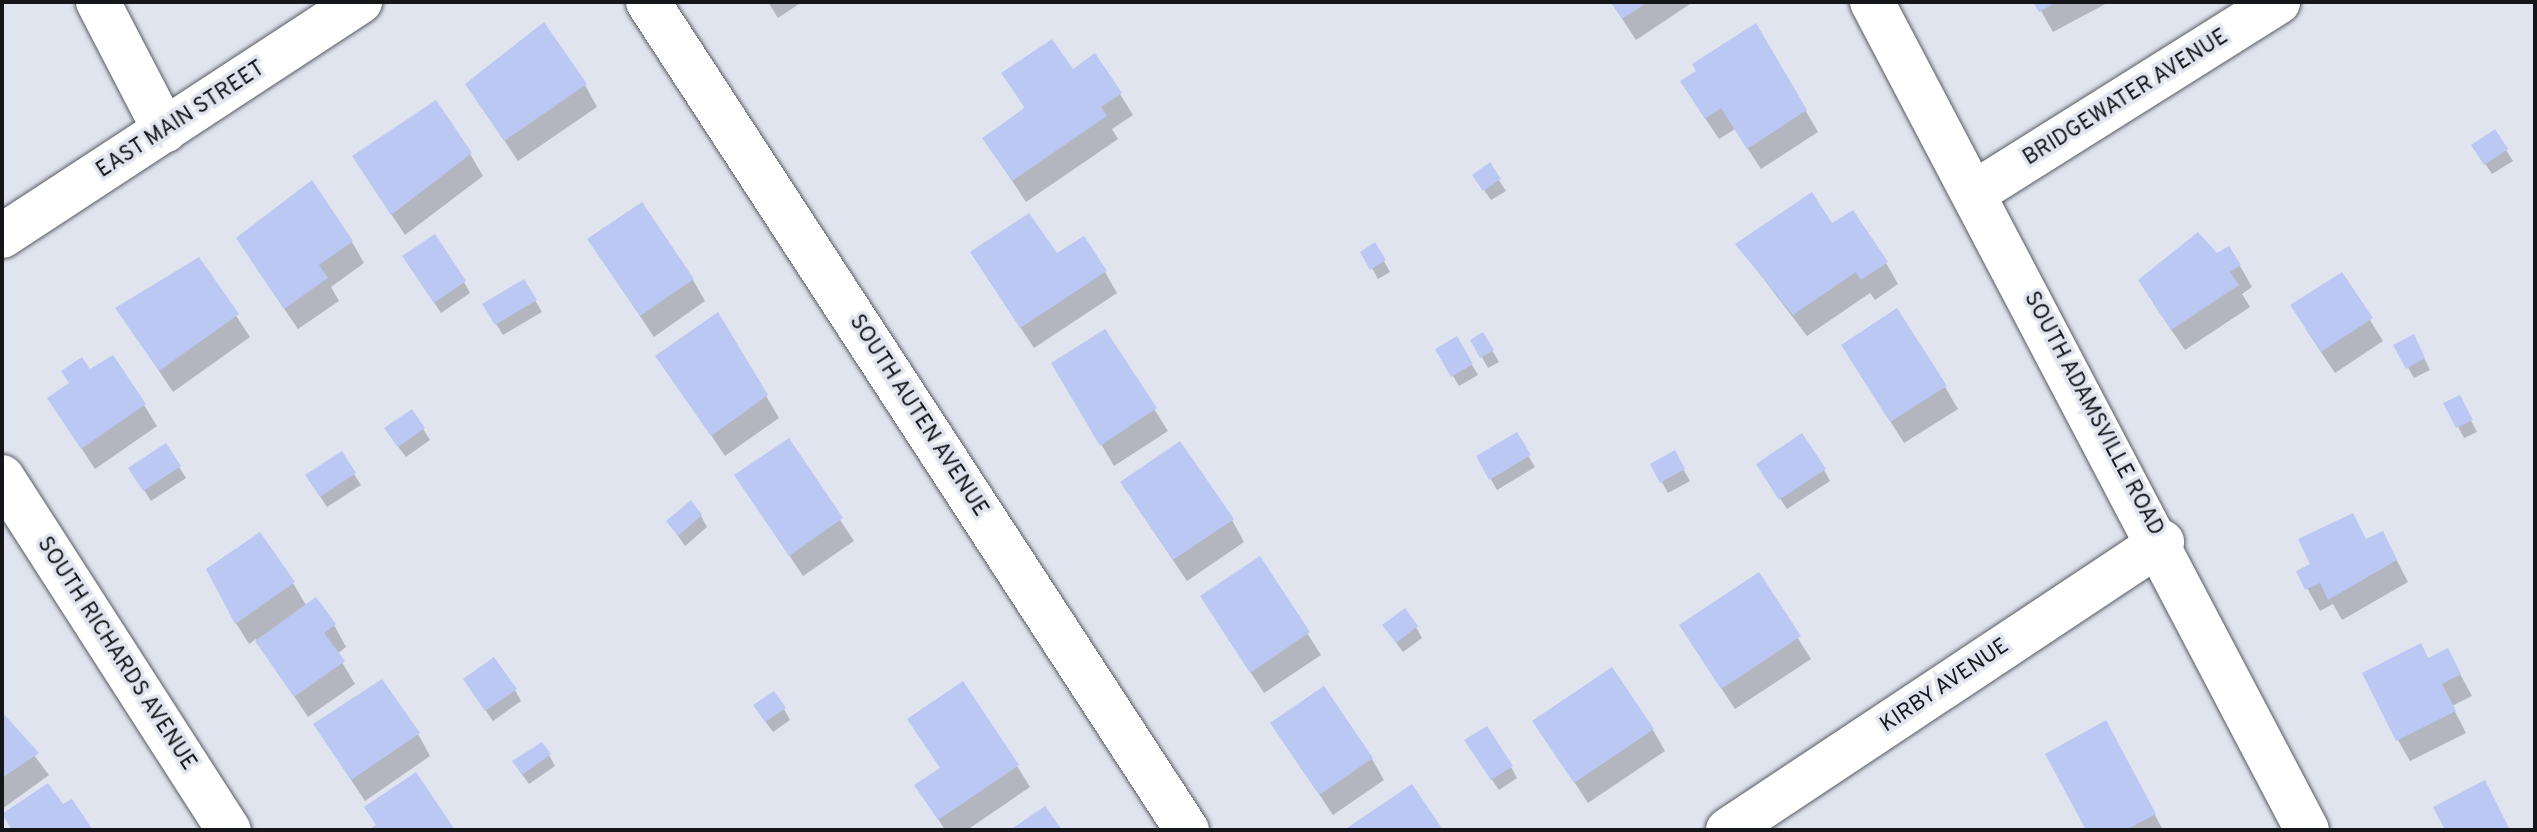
<!DOCTYPE html>
<html>
<head>
<meta charset="utf-8">
<style>
  body { margin:0 }
  #map { position:relative; width:2537px; height:832px; overflow:hidden; background:#e0e4ee; font-family:Overpass,sans-serif }
  div>[style] { position:absolute }
  [style*='--x'] { left:calc(var(--x)*1px); top:calc(var(--y)*1px); width:calc(var(--w)*1px); rotate:calc(var(--a)*1deg) }
  .shadow>* { inset:0; background:#0003 }
  .building>* { inset:0; background:#bbc8f4 }
  .roads { filter:drop-shadow(0 0 2px #595c64) drop-shadow(0 0 2px #595c64) }
  .minor>* { height:44px; margin:-22px; padding:0 22px; transform-origin:22px; border-radius:22px; background:#fff }
  span { translate:-50% -50%; white-space:nowrap; text-align:center; line-height:1.15; -webkit-text-stroke:7px #e0e4ee; paint-order:stroke }
  .street-label { font-size:22px; color:#151619 }
  .frame { position:absolute; inset:0; border:4px solid #151619; pointer-events:none }
</style>
</head>
<body>
<div id="map">
  <div class="shadow">
    <div style="clip-path:polygon(768px 2px,802px 2px,778px 18px)"></div>
    <div style="clip-path:polygon(1611px 2px,1693px 2px,1636px 40px)"></div>
    <div style="clip-path:polygon(2036px 2px,2109px 2px,2053px 32px)"></div>
    <div style="clip-path:polygon(1756px 26px,1818px 132px,1761px 169px,1735px 129px,1719px 139px,1695px 103px)"></div>
    <div style="clip-path:polygon(1073px 72px,1120px 94px,1133px 115px,1112px 129px,1118px 139px,1026px 202px,984px 138px)"></div>
    <div style="clip-path:polygon(467px 84px,585px 85px,597px 107px,518px 161px)"></div>
    <div style="clip-path:polygon(2495px 132px,2513px 161px,2492px 174px,2480px 156px)"></div>
    <div style="clip-path:polygon(470px 154px,483px 176px,405px 235px,354px 157px)"></div>
    <div style="clip-path:polygon(1489px 165px,1506px 191px,1491px 200px,1481px 186px)"></div>
    <div style="clip-path:polygon(1832px 226px,1886px 263px,1898px 284px,1875px 300px,1870px 293px,1807px 336px,1738px 245px)"></div>
    <div style="clip-path:polygon(352px 242px,364px 263px,331px 287px,339px 301px,298px 329px,251px 260px)"></div>
    <div style="clip-path:polygon(1375px 245px,1390px 272px,1378px 279px,1363px 252px)"></div>
    <div style="clip-path:polygon(1056px 256px,1105px 272px,1117px 293px,1034px 348px,985px 274px)"></div>
    <div style="clip-path:polygon(2217px 256px,2240px 266px,2252px 287px,2242px 294px,2250px 307px,2185px 350px,2153px 303px)"></div>
    <div style="clip-path:polygon(199px 260px,250px 337px,173px 392px,118px 309px)"></div>
    <div style="clip-path:polygon(603px 261px,693px 280px,705px 301px,654px 337px)"></div>
    <div style="clip-path:polygon(411px 268px,464px 282px,470px 293px,441px 313px)"></div>
    <div style="clip-path:polygon(2341px 274px,2383px 341px,2335px 373px,2305px 328px)"></div>
    <div style="clip-path:polygon(524px 282px,542px 312px,503px 335px,484px 305px)"></div>
    <div style="clip-path:polygon(718px 314px,779px 418px,725px 456px,658px 356px)"></div>
    <div style="clip-path:polygon(1105px 331px,1168px 431px,1114px 466px,1054px 364px)"></div>
    <div style="clip-path:polygon(1483px 335px,1499px 362px,1488px 368px,1472px 340px)"></div>
    <div style="clip-path:polygon(1456px 338px,1478px 375px,1459px 386px,1438px 350px)"></div>
    <div style="clip-path:polygon(2396px 346px,2419px 348px,2430px 370px,2414px 378px)"></div>
    <div style="clip-path:polygon(1856px 367px,1945px 387px,1958px 409px,1904px 443px)"></div>
    <div style="clip-path:polygon(90px 372px,144px 405px,157px 426px,95px 469px,49px 399px)"></div>
    <div style="clip-path:polygon(2459px 398px,2477px 432px,2464px 438px,2446px 404px)"></div>
    <div style="clip-path:polygon(412px 411px,430px 440px,406px 457px,393px 440px)"></div>
    <div style="clip-path:polygon(1516px 435px,1535px 467px,1497px 490px,1478px 457px)"></div>
    <div style="clip-path:polygon(788px 441px,854px 541px,803px 576px,736px 476px)"></div>
    <div style="clip-path:polygon(165px 445px,186px 478px,151px 501px,137px 479px)"></div>
    <div style="clip-path:polygon(1674px 453px,1690px 481px,1668px 493px,1652px 465px)"></div>
    <div style="clip-path:polygon(341px 454px,361px 485px,327px 507px,314px 487px)"></div>
    <div style="clip-path:polygon(1824px 470px,1830px 481px,1787px 509px,1765px 476px)"></div>
    <div style="clip-path:polygon(1135px 504px,1232px 520px,1244px 542px,1187px 581px)"></div>
    <div style="clip-path:polygon(701px 516px,707px 527px,685px 546px,668px 521px)"></div>
    <div style="clip-path:polygon(2366px 541px,2394px 555px,2408px 582px,2342px 620px,2333px 604px,2320px 611px,2298px 572px)"></div>
    <div style="clip-path:polygon(1260px 559px,1321px 655px,1264px 693px,1215px 618px)"></div>
    <div style="clip-path:polygon(1758px 575px,1811px 659px,1735px 709px,1694px 647px)"></div>
    <div style="clip-path:polygon(293px 583px,307px 607px,334px 625px,346px 647px,337px 654px,355px 684px,308px 717px,256px 639px,249px 644px,236px 623px)"></div>
    <div style="clip-path:polygon(1416px 627px,1422px 638px,1403px 652px,1391px 636px)"></div>
    <div style="clip-path:polygon(2429px 660px,2459px 672px,2472px 696px,2452px 706px,2466px 733px,2410px 761px,2398px 740px)"></div>
    <div style="clip-path:polygon(515px 690px,521px 701px,493px 721px,472px 691px)"></div>
    <div style="clip-path:polygon(784px 709px,790px 720px,773px 732px,762px 717px)"></div>
    <div style="clip-path:polygon(2px 713px,49px 775px,2px 809px)"></div>
    <div style="clip-path:polygon(1535px 722px,1653px 730px,1665px 751px,1588px 803px)"></div>
    <div style="clip-path:polygon(1272px 724px,1372px 759px,1384px 780px,1333px 815px)"></div>
    <div style="clip-path:polygon(315px 725px,418px 734px,430px 756px,365px 801px)"></div>
    <div style="clip-path:polygon(2117px 745px,2163px 830px,2088px 830px)"></div>
    <div style="clip-path:polygon(1473px 752px,1511px 767px,1517px 778px,1499px 790px)"></div>
    <div style="clip-path:polygon(549px 755px,555px 766px,529px 784px,521px 773px)"></div>
    <div style="clip-path:polygon(1017px 766px,1030px 787px,967px 830px,945px 830px,917px 786px,941px 769px)"></div>
  </div>
  <div class="building">
    <div style="clip-path:polygon(1611px 2px,1648px 2px,1622px 19px)"></div>
    <div style="clip-path:polygon(2033px 2px,2057px 2px,2039px 12px)"></div>
    <div style="clip-path:polygon(544px 22px,587px 84px,504px 141px,465px 84px)"></div>
    <div style="clip-path:polygon(1756px 23px,1807px 110px,1747px 149px,1721px 108px,1705px 119px,1680px 81px,1696px 71px,1692px 64px)"></div>
    <div style="clip-path:polygon(1052px 39px,1073px 69px,1095px 53px,1122px 93px,1101px 107px,1107px 116px,1012px 181px,982px 138px,1025px 108px,1001px 73px)"></div>
    <div style="clip-path:polygon(436px 100px,472px 153px,391px 215px,352px 156px)"></div>
    <div style="clip-path:polygon(2495px 129px,2508px 149px,2484px 165px,2471px 145px)"></div>
    <div style="clip-path:polygon(1490px 162px,1501px 179px,1483px 191px,1472px 175px)"></div>
    <div style="clip-path:polygon(312px 180px,353px 241px,319px 265px,328px 278px,284px 309px,236px 238px)"></div>
    <div style="clip-path:polygon(1812px 192px,1832px 223px,1853px 210px,1888px 262px,1861px 280px,1856px 272px,1793px 315px,1735px 244px)"></div>
    <div style="clip-path:polygon(642px 202px,694px 279px,640px 316px,587px 239px)"></div>
    <div style="clip-path:polygon(1029px 213px,1057px 253px,1084px 236px,1107px 271px,1020px 328px,970px 252px)"></div>
    <div style="clip-path:polygon(2198px 232px,2217px 253px,2229px 246px,2241px 265px,2230px 272px,2239px 285px,2171px 330px,2138px 280px)"></div>
    <div style="clip-path:polygon(435px 234px,466px 281px,434px 303px,402px 256px)"></div>
    <div style="clip-path:polygon(1375px 242px,1386px 260px,1370px 270px,1360px 252px)"></div>
    <div style="clip-path:polygon(199px 257px,239px 314px,159px 371px,115px 308px)"></div>
    <div style="clip-path:polygon(2342px 272px,2373px 318px,2321px 352px,2290px 305px)"></div>
    <div style="clip-path:polygon(524px 279px,537px 300px,495px 325px,482px 304px)"></div>
    <div style="clip-path:polygon(1897px 308px,1947px 386px,1890px 422px,1841px 345px)"></div>
    <div style="clip-path:polygon(718px 312px,768px 395px,711px 436px,655px 356px)"></div>
    <div style="clip-path:polygon(1105px 329px,1157px 408px,1100px 446px,1051px 363px)"></div>
    <div style="clip-path:polygon(1483px 332px,1494px 350px,1480px 358px,1470px 340px)"></div>
    <div style="clip-path:polygon(2414px 334px,2425px 358px,2406px 369px,2393px 345px)"></div>
    <div style="clip-path:polygon(1457px 336px,1473px 364px,1451px 377px,1435px 349px)"></div>
    <div style="clip-path:polygon(113px 355px,146px 404px,81px 449px,47px 398px,69px 383px,61px 371px,82px 357px,90px 369px)"></div>
    <div style="clip-path:polygon(2460px 395px,2473px 420px,2456px 428px,2443px 403px)"></div>
    <div style="clip-path:polygon(412px 409px,425px 428px,398px 447px,384px 428px)"></div>
    <div style="clip-path:polygon(1517px 432px,1531px 455px,1489px 480px,1476px 456px)"></div>
    <div style="clip-path:polygon(1802px 433px,1826px 469px,1779px 500px,1756px 464px)"></div>
    <div style="clip-path:polygon(789px 438px,843px 518px,789px 556px,734px 475px)"></div>
    <div style="clip-path:polygon(1180px 441px,1234px 519px,1173px 560px,1120px 482px)"></div>
    <div style="clip-path:polygon(166px 443px,181px 466px,143px 491px,128px 468px)"></div>
    <div style="clip-path:polygon(1675px 450px,1685px 469px,1660px 483px,1650px 464px)"></div>
    <div style="clip-path:polygon(342px 451px,356px 473px,320px 497px,305px 475px)"></div>
    <div style="clip-path:polygon(691px 500px,702px 515px,678px 536px,666px 521px)"></div>
    <div style="clip-path:polygon(2353px 513px,2366px 539px,2383px 531px,2397px 560px,2328px 600px,2320px 583px,2305px 590px,2296px 571px,2310px 564px,2298px 539px)"></div>
    <div style="clip-path:polygon(260px 532px,295px 582px,235px 624px,206px 569px)"></div>
    <div style="clip-path:polygon(1260px 556px,1310px 632px,1250px 673px,1200px 596px)"></div>
    <div style="clip-path:polygon(1759px 572px,1801px 636px,1721px 689px,1679px 625px)"></div>
    <div style="clip-path:polygon(316px 597px,336px 624px,324px 633px,345px 661px,294px 697px,255px 641px)"></div>
    <div style="clip-path:polygon(1405px 608px,1418px 626px,1396px 643px,1382px 625px)"></div>
    <div style="clip-path:polygon(2421px 643px,2428px 658px,2448px 648px,2461px 674px,2442px 684px,2456px 711px,2396px 741px,2362px 673px)"></div>
    <div style="clip-path:polygon(494px 657px,517px 689px,485px 711px,463px 679px)"></div>
    <div style="clip-path:polygon(1612px 667px,1654px 729px,1574px 783px,1532px 721px)"></div>
    <div style="clip-path:polygon(382px 679px,420px 733px,351px 780px,313px 724px)"></div>
    <div style="clip-path:polygon(963px 681px,1019px 765px,938px 820px,914px 785px,940px 768px,907px 719px)"></div>
    <div style="clip-path:polygon(1324px 686px,1373px 758px,1319px 795px,1270px 723px)"></div>
    <div style="clip-path:polygon(774px 691px,786px 708px,765px 722px,753px 705px)"></div>
    <div style="clip-path:polygon(2px 712px,39px 753px,2px 778px)"></div>
    <div style="clip-path:polygon(2106px 720px,2156px 814px,2126px 830px,2086px 830px,2045px 754px)"></div>
    <div style="clip-path:polygon(1487px 726px,1513px 766px,1491px 780px,1464px 740px)"></div>
    <div style="clip-path:polygon(542px 742px,551px 754px,522px 775px,512px 761px)"></div>
    <div style="clip-path:polygon(416px 772px,455px 830px,369px 830px,376px 825px,364px 807px)"></div>
    <div style="clip-path:polygon(2485px 780px,2510px 830px,2445px 830px,2433px 807px)"></div>
    <div style="clip-path:polygon(48px 783px,63px 804px,72px 799px,93px 830px,12px 830px,2px 814px)"></div>
    <div style="clip-path:polygon(1412px 784px,1443px 830px,1344px 830px)"></div>
    <div style="clip-path:polygon(1045px 806px,1062px 830px,1010px 830px)"></div>
  </div>
  <div class="roads">
    <div class="minor">
      <div style="--x:98;--y:2;--w:145;--a:62.6"></div>
      <div style="--x:648;--y:2;--w:988;--a:56.94"></div>
      <div style="--x:1872;--y:2;--w:935;--a:62.28"></div>
      <div style="--x:1974;--y:193;--w:359;--a:-32.1"></div>
      <div style="--x:2;--y:236;--w:428;--a:-33.2"></div>
      <div style="--x:2;--y:477;--w:420;--a:57.3"></div>
      <div style="--x:1728;--y:830;--w:521;--a:-33.57"></div>
    </div>
  </div>
  <div class="street-label">
    <span style="left:2126px;top:98px;rotate:-32deg">BRIDGEWATER AVENUE</span>
    <span style="left:181px;top:120px;rotate:-33deg">EAST MAIN STREET</span>
    <span style="left:2093px;top:414px;rotate:62deg">SOUTH ADAMSVILLE ROAD</span>
    <span style="left:918px;top:416px;rotate:57deg">SOUTH AUTEN AVENUE</span>
    <span style="left:116px;top:654px;rotate:57deg">SOUTH RICHARDS AVENUE</span>
    <span style="left:1945px;top:686px;rotate:-34deg">KIRBY AVENUE</span>
  </div>
  <div class="frame"></div>
</div>
</body>
</html>
